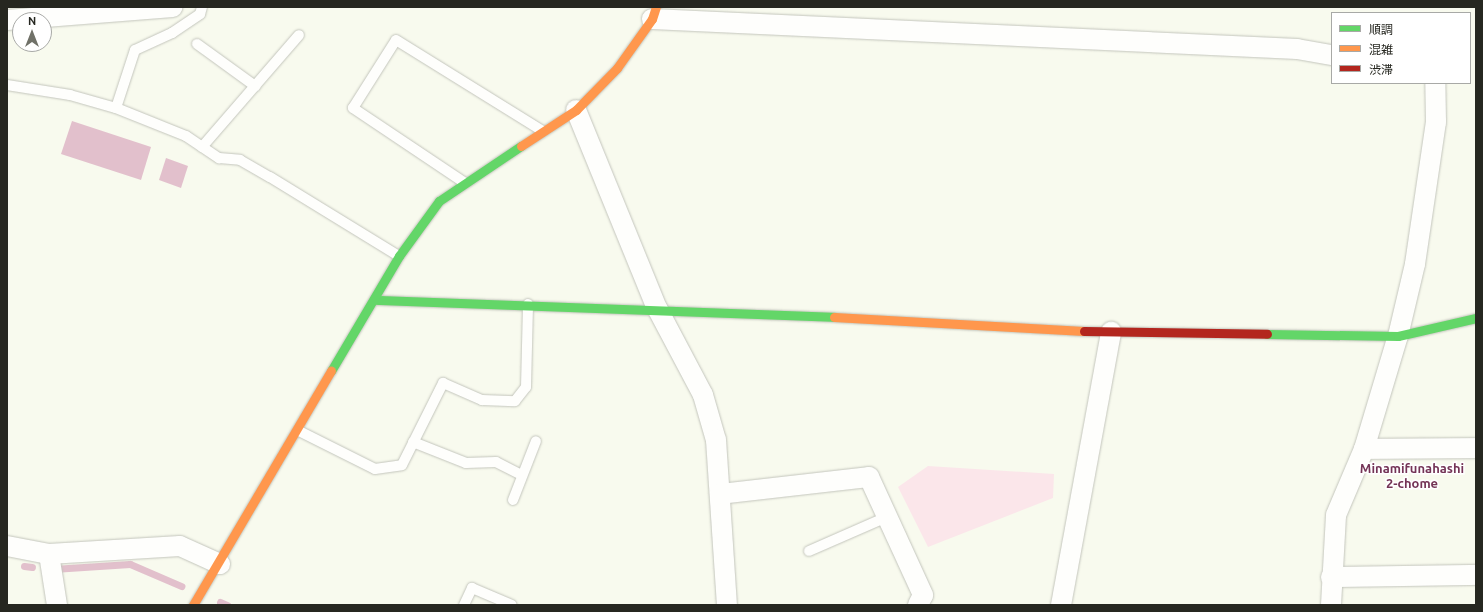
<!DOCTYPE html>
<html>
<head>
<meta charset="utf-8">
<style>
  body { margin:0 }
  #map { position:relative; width:1483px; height:612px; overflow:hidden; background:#f8faee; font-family:Ubuntu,"Noto Sans JP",sans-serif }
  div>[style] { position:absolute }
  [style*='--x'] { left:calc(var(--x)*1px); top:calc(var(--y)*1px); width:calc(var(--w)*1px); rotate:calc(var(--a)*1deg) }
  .green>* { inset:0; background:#fbe6ea }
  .water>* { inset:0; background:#e2c0cc }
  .stream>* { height:7px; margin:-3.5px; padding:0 3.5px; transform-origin:3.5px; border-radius:3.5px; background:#e2c0cc }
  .roads { filter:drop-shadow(0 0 1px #c3c5bc) drop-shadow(0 0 1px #c3c5bc) }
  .lane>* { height:10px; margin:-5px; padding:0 5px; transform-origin:5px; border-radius:5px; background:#fefefc }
  .street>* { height:20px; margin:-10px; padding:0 10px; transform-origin:10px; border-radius:10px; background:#fefefc }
  .fast>* { height:9px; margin:-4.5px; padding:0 4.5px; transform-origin:4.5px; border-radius:4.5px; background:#63d668 }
  .slow>* { height:9px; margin:-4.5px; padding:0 4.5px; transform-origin:4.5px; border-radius:4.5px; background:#ff974d }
  .jam>* { height:9px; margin:-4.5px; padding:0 4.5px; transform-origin:4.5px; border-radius:4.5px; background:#b3261e }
  span { translate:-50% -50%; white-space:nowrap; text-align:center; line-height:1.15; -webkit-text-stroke:3px #fff; paint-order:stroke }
  .neighbourhood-label { font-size:13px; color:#743456; font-weight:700 }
  .frame { position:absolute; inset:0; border:8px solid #262720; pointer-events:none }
  .legend { position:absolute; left:1331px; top:12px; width:140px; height:72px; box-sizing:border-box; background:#fff; border:1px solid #a8a9a6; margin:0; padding:5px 7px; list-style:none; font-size:12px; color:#262720 }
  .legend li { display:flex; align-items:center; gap:8px; height:20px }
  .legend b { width:20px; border:1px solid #a8a9a6 }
  .north { position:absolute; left:12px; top:12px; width:40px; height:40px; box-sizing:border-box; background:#fff; border:1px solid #a8a9a6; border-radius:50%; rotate:0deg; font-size:11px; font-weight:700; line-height:16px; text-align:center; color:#262720 }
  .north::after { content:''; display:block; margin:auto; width:14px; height:18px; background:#707168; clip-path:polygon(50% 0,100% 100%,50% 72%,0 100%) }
</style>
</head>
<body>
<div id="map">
  <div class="green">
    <div style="clip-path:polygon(928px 466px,1054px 474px,1053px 498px,928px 547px,898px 487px)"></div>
  </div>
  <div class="water">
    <div style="clip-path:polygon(72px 121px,151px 147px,141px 180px,61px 154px)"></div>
    <div style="clip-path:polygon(166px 158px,188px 166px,181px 188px,159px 180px)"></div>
  </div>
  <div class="stream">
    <div style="--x:24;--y:566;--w:8;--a:7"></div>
    <div style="--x:53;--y:569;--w:77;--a:-3.7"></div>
    <div style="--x:130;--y:564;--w:56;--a:23.3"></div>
    <div style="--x:220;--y:602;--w:8;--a:23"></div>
  </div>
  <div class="roads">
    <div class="lane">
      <div style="--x:197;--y:44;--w:72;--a:35.9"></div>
      <div style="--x:7;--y:85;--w:64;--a:9"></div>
      <div style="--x:70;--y:95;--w:48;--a:15.8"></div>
      <div style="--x:116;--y:108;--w:75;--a:21.8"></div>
      <div style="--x:186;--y:136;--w:40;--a:34"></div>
      <div style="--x:219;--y:158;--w:21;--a:5"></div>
      <div style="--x:240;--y:160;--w:34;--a:30"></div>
      <div style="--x:270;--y:177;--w:151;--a:31.5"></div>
      <div style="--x:116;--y:108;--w:61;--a:-71.9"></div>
      <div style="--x:135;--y:50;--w:41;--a:-24.7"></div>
      <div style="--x:172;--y:33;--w:34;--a:-34"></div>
      <div style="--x:200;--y:14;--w:7;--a:-74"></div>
      <div style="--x:202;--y:147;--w:148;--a:-49.1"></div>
      <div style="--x:465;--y:183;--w:135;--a:-146.2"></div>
      <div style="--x:353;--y:108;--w:80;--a:-57.7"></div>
      <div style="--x:396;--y:40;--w:173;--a:31.8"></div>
      <div style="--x:299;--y:431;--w:85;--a:26.6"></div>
      <div style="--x:375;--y:469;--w:27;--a:-8"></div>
      <div style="--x:402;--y:465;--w:92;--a:-63.4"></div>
      <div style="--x:443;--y:383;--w:43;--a:23.6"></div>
      <div style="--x:482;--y:400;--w:33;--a:2"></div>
      <div style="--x:515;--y:401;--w:18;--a:-52"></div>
      <div style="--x:526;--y:387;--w:83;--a:-88.6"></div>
      <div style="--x:413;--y:442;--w:57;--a:21.6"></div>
      <div style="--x:466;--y:463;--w:30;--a:-2"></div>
      <div style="--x:496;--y:462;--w:29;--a:27"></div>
      <div style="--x:513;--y:500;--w:63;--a:-68.7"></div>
      <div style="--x:809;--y:551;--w:87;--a:-23.6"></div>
      <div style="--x:464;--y:605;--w:19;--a:-65"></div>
      <div style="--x:472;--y:588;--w:43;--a:23"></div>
    </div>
    <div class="street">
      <div style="--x:652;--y:19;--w:646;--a:2.66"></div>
      <div style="--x:1297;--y:49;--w:36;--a:10"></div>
      <div style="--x:7;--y:20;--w:166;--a:-4.5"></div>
      <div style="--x:576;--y:110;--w:214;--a:67.8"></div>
      <div style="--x:657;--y:308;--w:98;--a:62.1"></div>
      <div style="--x:703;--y:395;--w:47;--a:73.9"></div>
      <div style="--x:716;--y:440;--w:165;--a:86.2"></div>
      <div style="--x:1364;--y:449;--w:112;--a:-0.5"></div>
      <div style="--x:720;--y:494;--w:150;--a:-6.5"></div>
      <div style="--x:869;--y:477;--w:130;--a:65.4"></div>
      <div style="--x:923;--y:595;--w:11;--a:117"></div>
      <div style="--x:7;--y:546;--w:43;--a:10.8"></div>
      <div style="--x:49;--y:554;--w:131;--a:-3.5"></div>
      <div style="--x:180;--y:546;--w:44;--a:24.2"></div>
      <div style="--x:49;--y:554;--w:52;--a:81.1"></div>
      <div style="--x:1331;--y:577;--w:145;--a:-0.8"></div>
      <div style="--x:1061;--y:605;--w:278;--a:-79.6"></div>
      <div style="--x:1331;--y:605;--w:90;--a:-86.8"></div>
      <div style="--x:1336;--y:515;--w:72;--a:-67"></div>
      <div style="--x:1364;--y:449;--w:118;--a:-73.3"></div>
      <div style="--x:1398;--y:336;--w:74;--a:-76.7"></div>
      <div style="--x:1415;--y:264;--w:144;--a:-81.6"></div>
      <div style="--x:1436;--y:122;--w:39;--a:-91"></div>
    </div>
    <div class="fast">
      <div style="--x:377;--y:300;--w:457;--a:2.1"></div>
      <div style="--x:1267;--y:334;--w:131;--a:0.9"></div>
      <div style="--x:1398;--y:336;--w:80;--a:-13"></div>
      <div style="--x:331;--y:371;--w:134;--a:-59.4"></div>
      <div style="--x:399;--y:256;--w:68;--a:-54"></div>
      <div style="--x:439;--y:201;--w:99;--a:-33.9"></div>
    </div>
    <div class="slow">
      <div style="--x:521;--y:146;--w:66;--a:-33.2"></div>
      <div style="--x:576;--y:110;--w:59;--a:-45.7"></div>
      <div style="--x:617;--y:68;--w:60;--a:-54.5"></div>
      <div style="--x:652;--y:19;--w:13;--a:-72"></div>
      <div style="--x:834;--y:317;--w:250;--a:3.2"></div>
      <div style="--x:193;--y:605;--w:272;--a:-59.5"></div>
    </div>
    <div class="jam">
      <div style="--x:1084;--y:331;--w:183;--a:0.9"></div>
    </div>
  </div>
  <div class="neighbourhood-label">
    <span style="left:1412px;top:476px">Minamifunahashi<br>2-chome</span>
  </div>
  <div class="frame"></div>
  <ul class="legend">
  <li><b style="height:5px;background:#63d668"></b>順調</li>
  <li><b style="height:5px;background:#ff974d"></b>混雑</li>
  <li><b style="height:5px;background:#b3261e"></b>渋滞</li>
  </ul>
  <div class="north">N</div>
</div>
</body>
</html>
